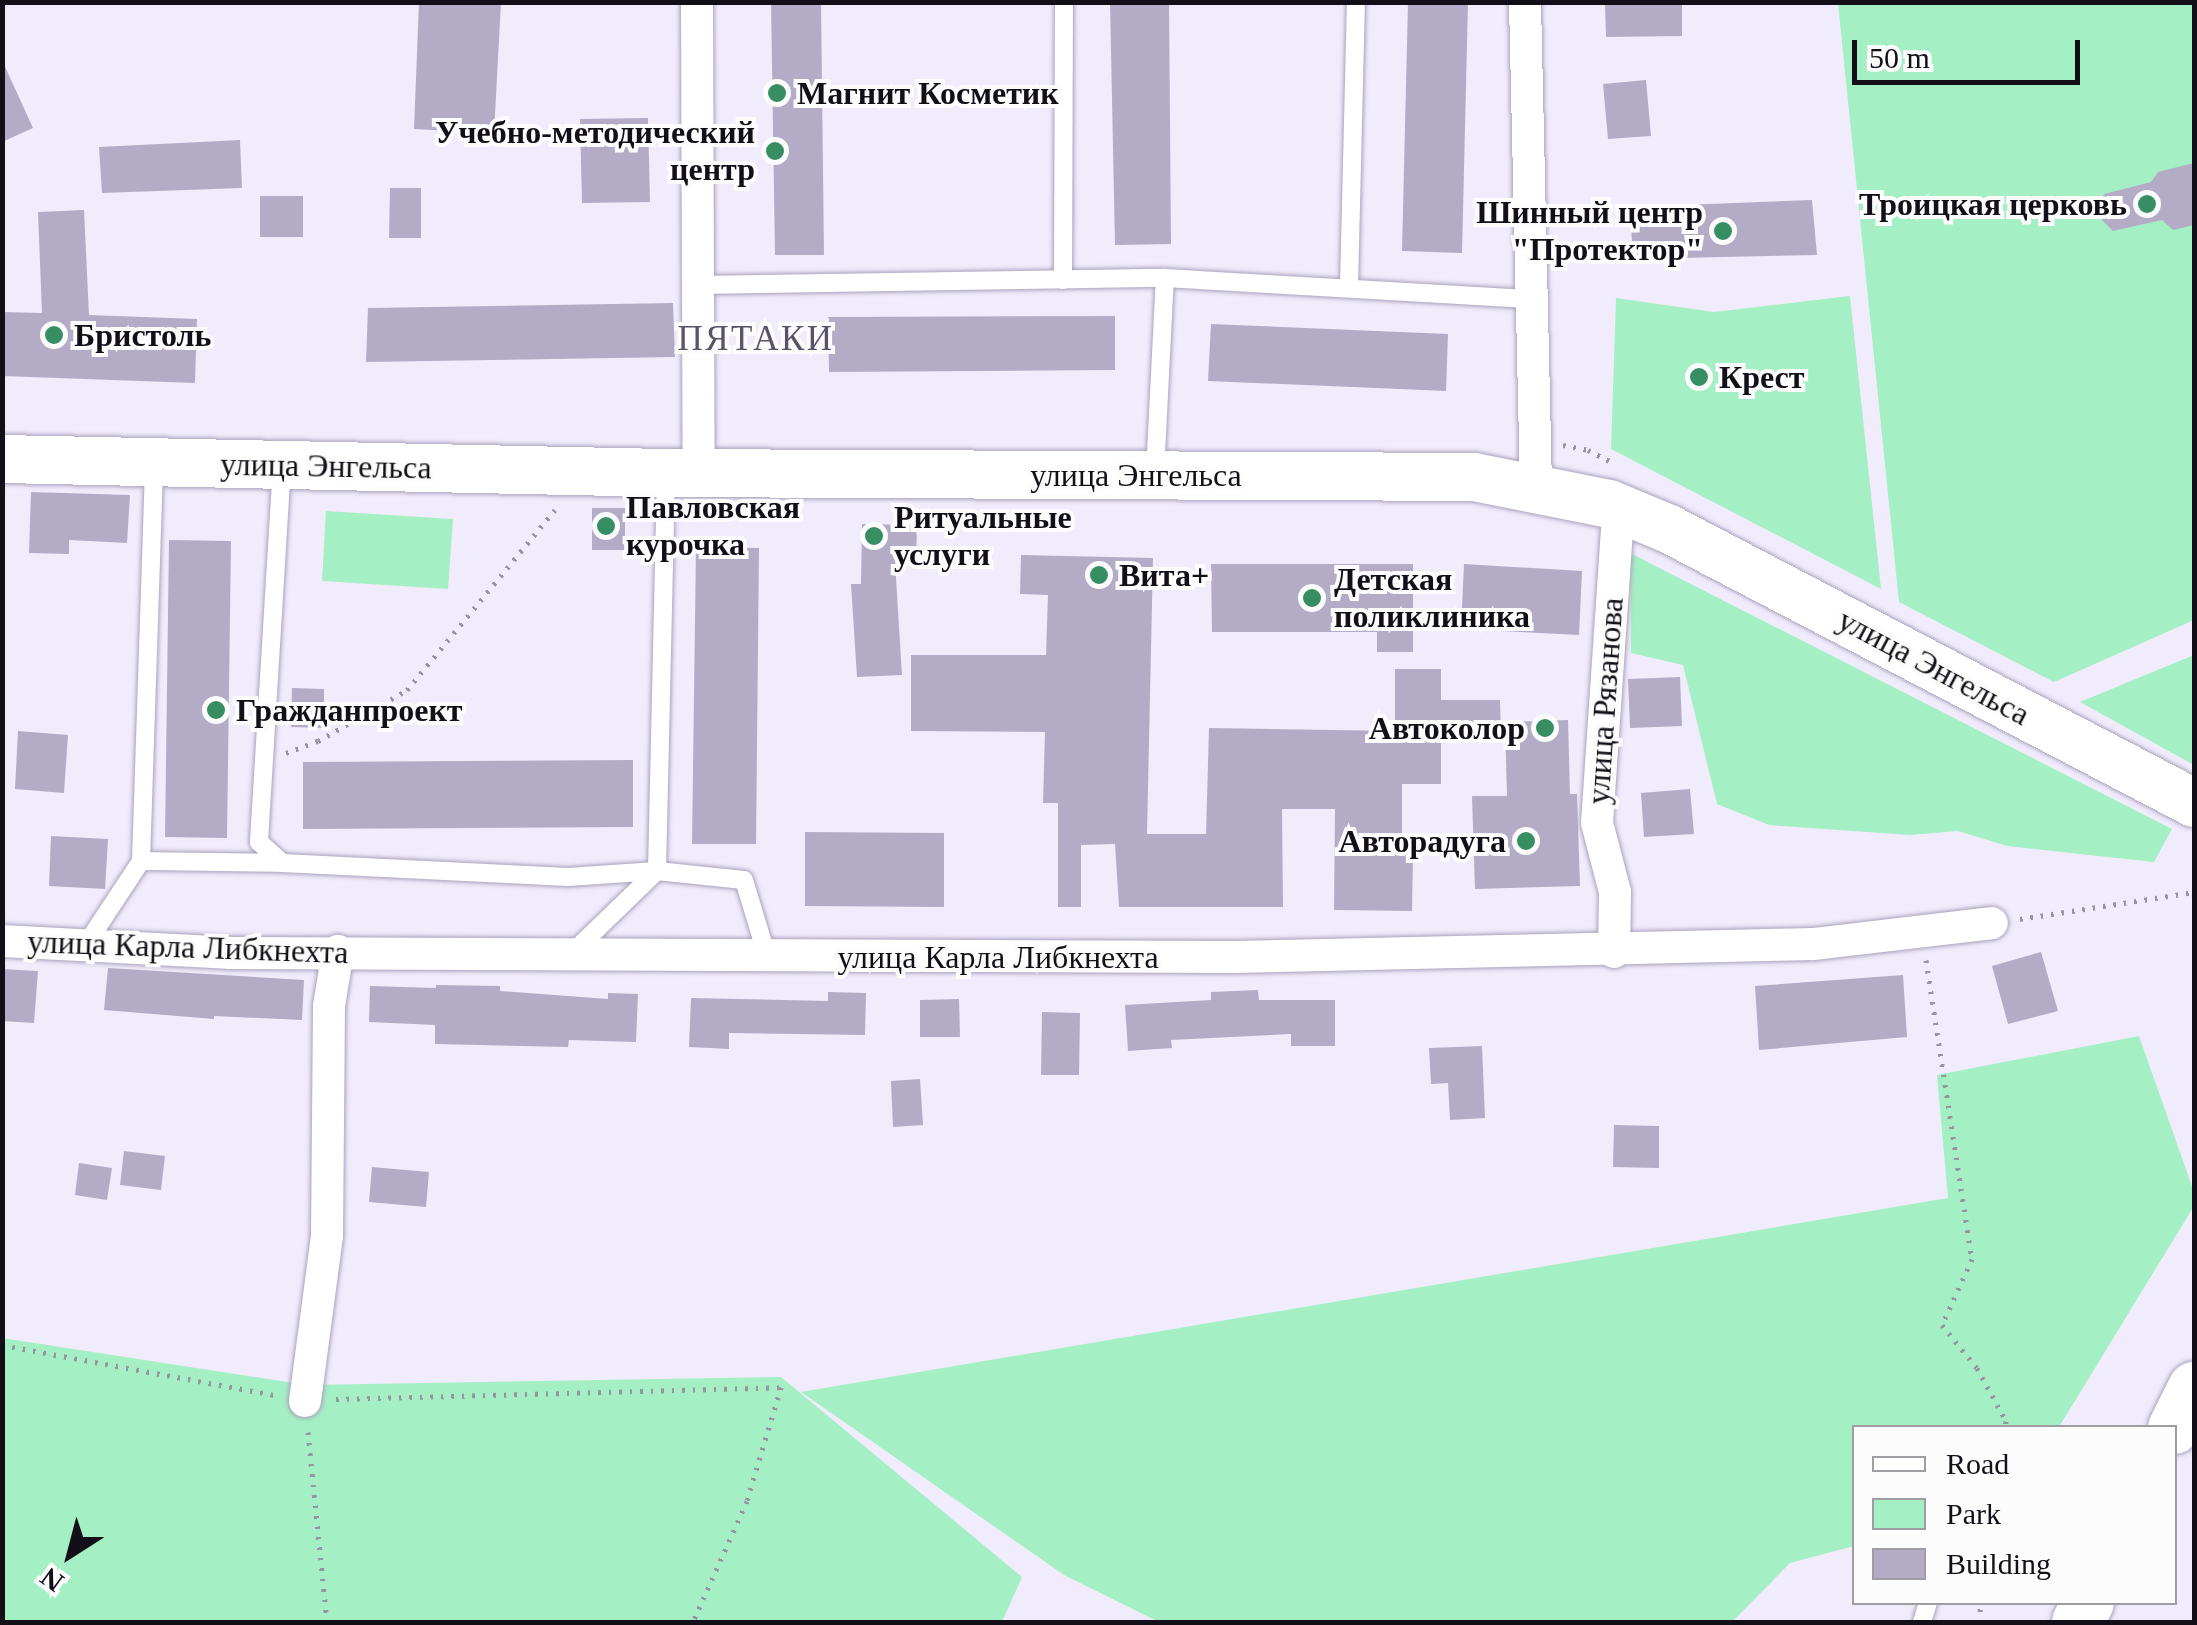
<!DOCTYPE html>
<html>
<head>
<meta charset="utf-8">
<style>
  body { margin:0 }
  #map { position:relative; width:2197px; height:1625px; overflow:hidden; background:#f1ecfc; font-family:"Times New Roman",serif }
  div>[style] { position:absolute }
  [style*='--x'] { left:calc(var(--x)*1px); top:calc(var(--y)*1px); width:calc(var(--w)*1px); rotate:calc(var(--a)*1deg) }
  .green>* { inset:0; background:#a5efc4 }
  .building>* { inset:0; background:#b4acc6 }
  .path>* { height:5px; margin-top:-2.5px; transform-origin:0; background:repeating-linear-gradient(90deg,#9793a0 0 2.5px,transparent 0 10.5px) }
  .roads { filter:drop-shadow(0 0 2px #aaa2bc) drop-shadow(0 0 2px #aaa2bc) }
  .service>* { height:18px; margin:-9px; padding:0 9px; transform-origin:9px; border-radius:9px; background:#fff }
  .minor>* { height:32px; margin:-16px; padding:0 16px; transform-origin:16px; border-radius:16px; background:#fff }
  .secondary>* { height:48px; margin:-24px; padding:0 24px; transform-origin:24px; border-radius:24px; background:#fff }
  .primary>* { height:52px; margin:-26px; padding:0 26px; transform-origin:26px; border-radius:26px; background:#fff }
  .dots>* { width:28px; height:28px; translate:-50% -50%; box-sizing:border-box; border:5px solid #fcfcfc; border-radius:50% }
  span { translate:-50% -50%; white-space:nowrap; text-align:center; line-height:1.15; -webkit-text-stroke:8px #fcfcfc; paint-order:stroke }
  .poi-label { font-size:32px; color:#120f18; font-weight:700 }
  .left { translate:0 -50%; text-align:left }
  .right { translate:-100% -50%; text-align:right }
  .street-label { font-size:32px; color:#120f18 }
  .neighbourhood-label { font-size:35px; color:#595269; letter-spacing:2.5px }
  .frame { position:absolute; inset:0; border:5px solid #120f18; pointer-events:none }
  .legend { position:absolute; left:1852px; top:1425px; width:325px; height:180px; box-sizing:border-box; background:#fcfcfc; border:2px solid #9e9da1; margin:0; padding:12px 18px; list-style:none; font-size:30px; color:#120f18 }
  .legend li { display:flex; align-items:center; gap:20px; height:50px }
  .legend b { width:50px; border:2px solid #9e9da1 }
  .north { position:absolute; left:20px; top:1505px; width:100px; height:100px; -webkit-text-stroke:8px #fcfcfc; paint-order:stroke; rotate:216deg; font-size:28px; font-weight:700; line-height:40px; text-align:center; color:#120f18 }
  .north::after { content:''; display:block; margin:auto; width:35px; height:45px; background:#120f18; clip-path:polygon(50% 0,100% 100%,50% 72%,0 100%) }
  .scale { position:absolute; left:1852px; top:40px; width:228px; height:45px; box-sizing:border-box; border:5px solid #120f18; border-top:0; padding-left:12px; font-size:30px; line-height:35px; white-space:nowrap; color:#120f18; -webkit-text-stroke:8px #fcfcfc; paint-order:stroke }
</style>
</head>
<body>
<div id="map">
  <div class="green">
    <div style="clip-path:polygon(1838px 3px,2194px 3px,2194px 620px,2054px 682px,1899px 602px)"></div>
    <div style="clip-path:polygon(1850px 296px,1881px 589px,1611px 449px,1616px 298px,1714px 312px)"></div>
    <div style="clip-path:polygon(326px 511px,453px 519px,448px 589px,322px 581px)"></div>
    <div style="clip-path:polygon(1630px 553px,2172px 829px,2154px 862px,2007px 846px,1958px 831px,1910px 835px,1769px 825px,1717px 804px,1683px 665px,1631px 653px)"></div>
    <div style="clip-path:polygon(2194px 655px,2194px 765px,2080px 702px)"></div>
    <div style="clip-path:polygon(2139px 1036px,2194px 1192px,2194px 1206px,2059px 1427px,1854px 1428px,1854px 1546px,1790px 1563px,1732px 1622px,1159px 1622px,1064px 1575px,801px 1392px,1948px 1198px,1937px 1075px)"></div>
    <div style="clip-path:polygon(2px 1338px,307px 1385px,781px 1377px,1022px 1577px,1002px 1622px,3px 1622px)"></div>
  </div>
  <div class="building">
    <div style="clip-path:polygon(419px 2px,501px 2px,494px 133px,414px 129px)"></div>
    <div style="clip-path:polygon(771px 2px,821px 2px,824px 255px,775px 255px)"></div>
    <div style="clip-path:polygon(1110px 2px,1169px 2px,1171px 244px,1115px 245px)"></div>
    <div style="clip-path:polygon(1408px 2px,1468px 2px,1462px 253px,1402px 251px)"></div>
    <div style="clip-path:polygon(1605px 2px,1682px 2px,1682px 36px,1606px 37px)"></div>
    <div style="clip-path:polygon(2px 60px,33px 128px,2px 142px)"></div>
    <div style="clip-path:polygon(1646px 80px,1651px 136px,1608px 139px,1603px 84px)"></div>
    <div style="clip-path:polygon(648px 118px,650px 202px,582px 203px,580px 119px)"></div>
    <div style="clip-path:polygon(240px 140px,242px 188px,102px 193px,99px 147px)"></div>
    <div style="clip-path:polygon(2194px 163px,2194px 225px,2173px 230px,2162px 220px,2113px 231px,2096px 214px,2104px 194px,2151px 182px,2158px 172px)"></div>
    <div style="clip-path:polygon(390px 188px,421px 188px,421px 238px,389px 238px)"></div>
    <div style="clip-path:polygon(260px 196px,303px 196px,303px 237px,260px 237px)"></div>
    <div style="clip-path:polygon(1812px 200px,1817px 255px,1633px 259px,1630px 207px)"></div>
    <div style="clip-path:polygon(84px 210px,89px 315px,197px 319px,195px 383px,2px 376px,2px 312px,42px 313px,38px 212px)"></div>
    <div style="clip-path:polygon(673px 303px,675px 357px,366px 362px,368px 308px)"></div>
    <div style="clip-path:polygon(1115px 316px,1115px 370px,829px 372px,828px 317px)"></div>
    <div style="clip-path:polygon(1211px 324px,1448px 334px,1446px 391px,1208px 381px)"></div>
    <div style="clip-path:polygon(31px 492px,130px 495px,127px 543px,69px 540px,69px 554px,29px 553px)"></div>
    <div style="clip-path:polygon(592px 508px,625px 508px,625px 550px,592px 550px)"></div>
    <div style="clip-path:polygon(862px 524px,917px 525px,916px 562px,895px 562px,902px 675px,857px 677px,851px 584px,861px 584px)"></div>
    <div style="clip-path:polygon(169px 540px,231px 541px,227px 838px,165px 837px)"></div>
    <div style="clip-path:polygon(696px 547px,759px 548px,756px 844px,692px 844px)"></div>
    <div style="clip-path:polygon(1021px 555px,1153px 558px,1147px 834px,1206px 834px,1209px 728px,1395px 731px,1395px 669px,1441px 669px,1441px 700px,1500px 700px,1501px 734px,1441px 734px,1441px 784px,1402px 784px,1402px 854px,1413px 854px,1412px 911px,1334px 910px,1335px 809px,1282px 809px,1283px 907px,1119px 907px,1115px 844px,1081px 845px,1081px 907px,1058px 907px,1058px 803px,1043px 803px,1045px 732px,911px 731px,911px 655px,1046px 655px,1048px 595px,1020px 594px)"></div>
    <div style="clip-path:polygon(1211px 564px,1413px 564px,1413px 652px,1377px 652px,1377px 632px,1212px 632px)"></div>
    <div style="clip-path:polygon(1464px 564px,1582px 571px,1579px 635px,1461px 629px)"></div>
    <div style="clip-path:polygon(1680px 677px,1682px 726px,1630px 728px,1628px 679px)"></div>
    <div style="clip-path:polygon(292px 688px,324px 689px,324px 728px,291px 727px)"></div>
    <div style="clip-path:polygon(1568px 720px,1570px 794px,1577px 794px,1580px 886px,1475px 889px,1472px 796px,1507px 796px,1505px 722px)"></div>
    <div style="clip-path:polygon(18px 731px,68px 735px,64px 793px,15px 789px)"></div>
    <div style="clip-path:polygon(633px 760px,633px 827px,303px 829px,303px 762px)"></div>
    <div style="clip-path:polygon(1690px 789px,1694px 834px,1644px 837px,1641px 793px)"></div>
    <div style="clip-path:polygon(805px 832px,944px 833px,944px 907px,805px 906px)"></div>
    <div style="clip-path:polygon(51px 836px,108px 839px,105px 889px,49px 886px)"></div>
    <div style="clip-path:polygon(2041px 952px,2058px 1011px,2008px 1024px,1992px 966px)"></div>
    <div style="clip-path:polygon(108px 968px,304px 980px,302px 1020px,214px 1016px,214px 1019px,104px 1010px)"></div>
    <div style="clip-path:polygon(2px 969px,38px 971px,34px 1023px,2px 1021px)"></div>
    <div style="clip-path:polygon(1903px 975px,1907px 1037px,1759px 1050px,1755px 986px)"></div>
    <div style="clip-path:polygon(436px 985px,500px 986px,500px 991px,608px 999px,608px 993px,638px 994px,636px 1042px,569px 1040px,568px 1047px,435px 1044px,435px 1025px,369px 1022px,370px 986px,436px 988px)"></div>
    <div style="clip-path:polygon(1258px 990px,1259px 1000px,1335px 1000px,1335px 1046px,1291px 1046px,1291px 1034px,1171px 1040px,1172px 1048px,1128px 1051px,1125px 1005px,1211px 1000px,1211px 992px)"></div>
    <div style="clip-path:polygon(828px 992px,866px 993px,865px 1035px,729px 1033px,729px 1049px,689px 1047px,691px 998px,828px 1001px)"></div>
    <div style="clip-path:polygon(959px 999px,960px 1037px,920px 1037px,920px 1000px)"></div>
    <div style="clip-path:polygon(1042px 1012px,1080px 1013px,1079px 1075px,1041px 1075px)"></div>
    <div style="clip-path:polygon(1482px 1046px,1485px 1118px,1450px 1120px,1448px 1083px,1431px 1084px,1429px 1048px)"></div>
    <div style="clip-path:polygon(920px 1079px,923px 1125px,893px 1127px,891px 1081px)"></div>
    <div style="clip-path:polygon(1614px 1125px,1659px 1126px,1659px 1168px,1613px 1167px)"></div>
    <div style="clip-path:polygon(124px 1151px,165px 1156px,161px 1190px,120px 1185px)"></div>
    <div style="clip-path:polygon(79px 1163px,112px 1168px,107px 1200px,75px 1195px)"></div>
    <div style="clip-path:polygon(372px 1167px,429px 1172px,426px 1207px,369px 1202px)"></div>
  </div>
  <div class="path">
    <div style="--x:1563;--y:445;--w:25;--a:11"></div>
    <div style="--x:1588;--y:450;--w:28;--a:27"></div>
    <div style="--x:286;--y:753;--w:34;--a:-21"></div>
    <div style="--x:318;--y:741;--w:103;--a:-29.8"></div>
    <div style="--x:407;--y:690;--w:233;--a:-50.6"></div>
    <div style="--x:2020;--y:919;--w:176;--a:-8.8"></div>
    <div style="--x:1926;--y:960;--w:303;--a:81.3"></div>
    <div style="--x:1972;--y:1259;--w:72;--a:114.4"></div>
    <div style="--x:1942;--y:1325;--w:55;--a:50.9"></div>
    <div style="--x:1977;--y:1368;--w:60;--a:61.3"></div>
    <div style="--x:2006;--y:1421;--w:7;--a:98"></div>
    <div style="--x:2;--y:1345;--w:278;--a:10.4"></div>
    <div style="--x:336;--y:1399;--w:445;--a:-1.5"></div>
    <div style="--x:781;--y:1387;--w:119;--a:106.6"></div>
    <div style="--x:747;--y:1501;--w:133;--a:114.1"></div>
    <div style="--x:308;--y:1432;--w:191;--a:84.3"></div>
    <div style="--x:1979;--y:1622;--w:20;--a:-84"></div>
  </div>
  <div class="roads">
    <div class="service">
      <div style="--x:1063;--y:280;--w:278;--a:-89.8"></div>
      <div style="--x:698;--y:285;--w:467;--a:-0.9"></div>
      <div style="--x:1165;--y:278;--w:368;--a:3.3"></div>
      <div style="--x:1349;--y:286;--w:284;--a:-88.6"></div>
      <div style="--x:282;--y:465;--w:378;--a:93.5"></div>
      <div style="--x:259;--y:842;--w:31;--a:42"></div>
      <div style="--x:282;--y:863;--w:286;--a:2.8"></div>
      <div style="--x:568;--y:877;--w:89;--a:-3.9"></div>
      <div style="--x:657;--y:871;--w:395;--a:-88.7"></div>
      <div style="--x:1155;--y:473;--w:195;--a:-87.1"></div>
      <div style="--x:141;--y:861;--w:398;--a:-88.1"></div>
      <div style="--x:85;--y:946;--w:102;--a:-56.6"></div>
      <div style="--x:141;--y:861;--w:141;--a:0.8"></div>
      <div style="--x:571;--y:954;--w:120;--a:-44"></div>
      <div style="--x:657;--y:871;--w:87;--a:5.9"></div>
      <div style="--x:744;--y:880;--w:79;--a:73.2"></div>
      <div style="--x:1922;--y:1622;--w:21;--a:-73"></div>
    </div>
    <div class="minor">
      <div style="--x:697;--y:2;--w:471;--a:89.8"></div>
      <div style="--x:1525;--y:2;--w:484;--a:88.7"></div>
      <div style="--x:2;--y:941;--w:229;--a:3"></div>
      <div style="--x:231;--y:953;--w:1004;--a:0.23"></div>
      <div style="--x:1235;--y:957;--w:579;--a:-1.29"></div>
      <div style="--x:1814;--y:944;--w:179;--a:-6.7"></div>
      <div style="--x:1614;--y:952;--w:60;--a:-89"></div>
      <div style="--x:1615;--y:892;--w:71;--a:-104.6"></div>
      <div style="--x:1597;--y:823;--w:294;--a:-86.1"></div>
      <div style="--x:1617;--y:530;--w:22;--a:-68"></div>
      <div style="--x:305;--y:1401;--w:166;--a:-82.4"></div>
      <div style="--x:327;--y:1236;--w:230;--a:-89.5"></div>
      <div style="--x:329;--y:1006;--w:56;--a:-80.7"></div>
    </div>
    <div class="secondary">
      <div style="--x:2;--y:459;--w:664;--a:1.21"></div>
      <div style="--x:666;--y:473;--w:808;--a:0.28"></div>
      <div style="--x:1474;--y:477;--w:138;--a:11.3"></div>
      <div style="--x:1609;--y:504;--w:65;--a:22.6"></div>
      <div style="--x:1669;--y:529;--w:592;--a:27.56"></div>
    </div>
    <div class="primary">
      <div style="--x:2174;--y:1428;--w:45;--a:-63.4"></div>
      <div style="--x:2078;--y:1622;--w:22;--a:-63"></div>
    </div>
  </div>
  <div class="dots">
    <div style="left:777px;top:93px;background:#388e63"></div>
    <div style="left:775px;top:151px;background:#388e63"></div>
    <div style="left:2147px;top:204px;background:#388e63"></div>
    <div style="left:1723px;top:231px;background:#388e63"></div>
    <div style="left:54px;top:335px;background:#388e63"></div>
    <div style="left:1699px;top:377px;background:#388e63"></div>
    <div style="left:606px;top:526px;background:#388e63"></div>
    <div style="left:874px;top:536px;background:#388e63"></div>
    <div style="left:1099px;top:575px;background:#388e63"></div>
    <div style="left:1312px;top:598px;background:#388e63"></div>
    <div style="left:216px;top:710px;background:#388e63"></div>
    <div style="left:1545px;top:728px;background:#388e63"></div>
    <div style="left:1526px;top:841px;background:#388e63"></div>
  </div>
  <div class="poi-label">
    <span class="left" style="left:797px;top:93px">Магнит Косметик</span>
    <span class="right" style="left:755px;top:151px">Учебно-методический<br>центр</span>
    <span class="right" style="left:2127px;top:204px">Троицкая церковь</span>
    <span class="right" style="left:1703px;top:231px">Шинный центр<br>"Протектор"</span>
    <span class="left" style="left:74px;top:335px">Бристоль</span>
    <span class="left" style="left:1719px;top:377px">Крест</span>
    <span class="left" style="left:626px;top:526px">Павловская<br>курочка</span>
    <span class="left" style="left:894px;top:536px">Ритуальные<br>услуги</span>
    <span class="left" style="left:1119px;top:575px">Вита+</span>
    <span class="left" style="left:1334px;top:598px">Детская<br>поликлиника</span>
    <span class="left" style="left:236px;top:710px">Гражданпроект</span>
    <span class="right" style="left:1525px;top:728px">Автоколор</span>
    <span class="right" style="left:1506px;top:841px">Авторадуга</span>
  </div>
  <div class="street-label">
    <span style="left:326px;top:466px;rotate:1deg">улица Энгельса</span>
    <span style="left:1136px;top:475px">улица Энгельса</span>
    <span style="left:1934px;top:667px;rotate:28deg">улица Энгельса</span>
    <span style="left:1605px;top:701px;rotate:-86deg">улица Рязанова</span>
    <span style="left:188px;top:947px;rotate:2deg">улица Карла Либкнехта</span>
    <span style="left:998px;top:957px">улица Карла Либкнехта</span>
  </div>
  <div class="neighbourhood-label">
    <span style="left:756px;top:339px">ПЯТАКИ</span>
  </div>
  <div class="frame"></div>
  <ul class="legend">
  <li><b style="height:12px;background:#fff"></b>Road</li>
  <li><b style="height:28px;background:#a5efc4"></b>Park</li>
  <li><b style="height:28px;background:#b4acc6"></b>Building</li>
  </ul>
  <div class="north">N</div>
  <div class="scale">50 m</div>
</div>
</body>
</html>
